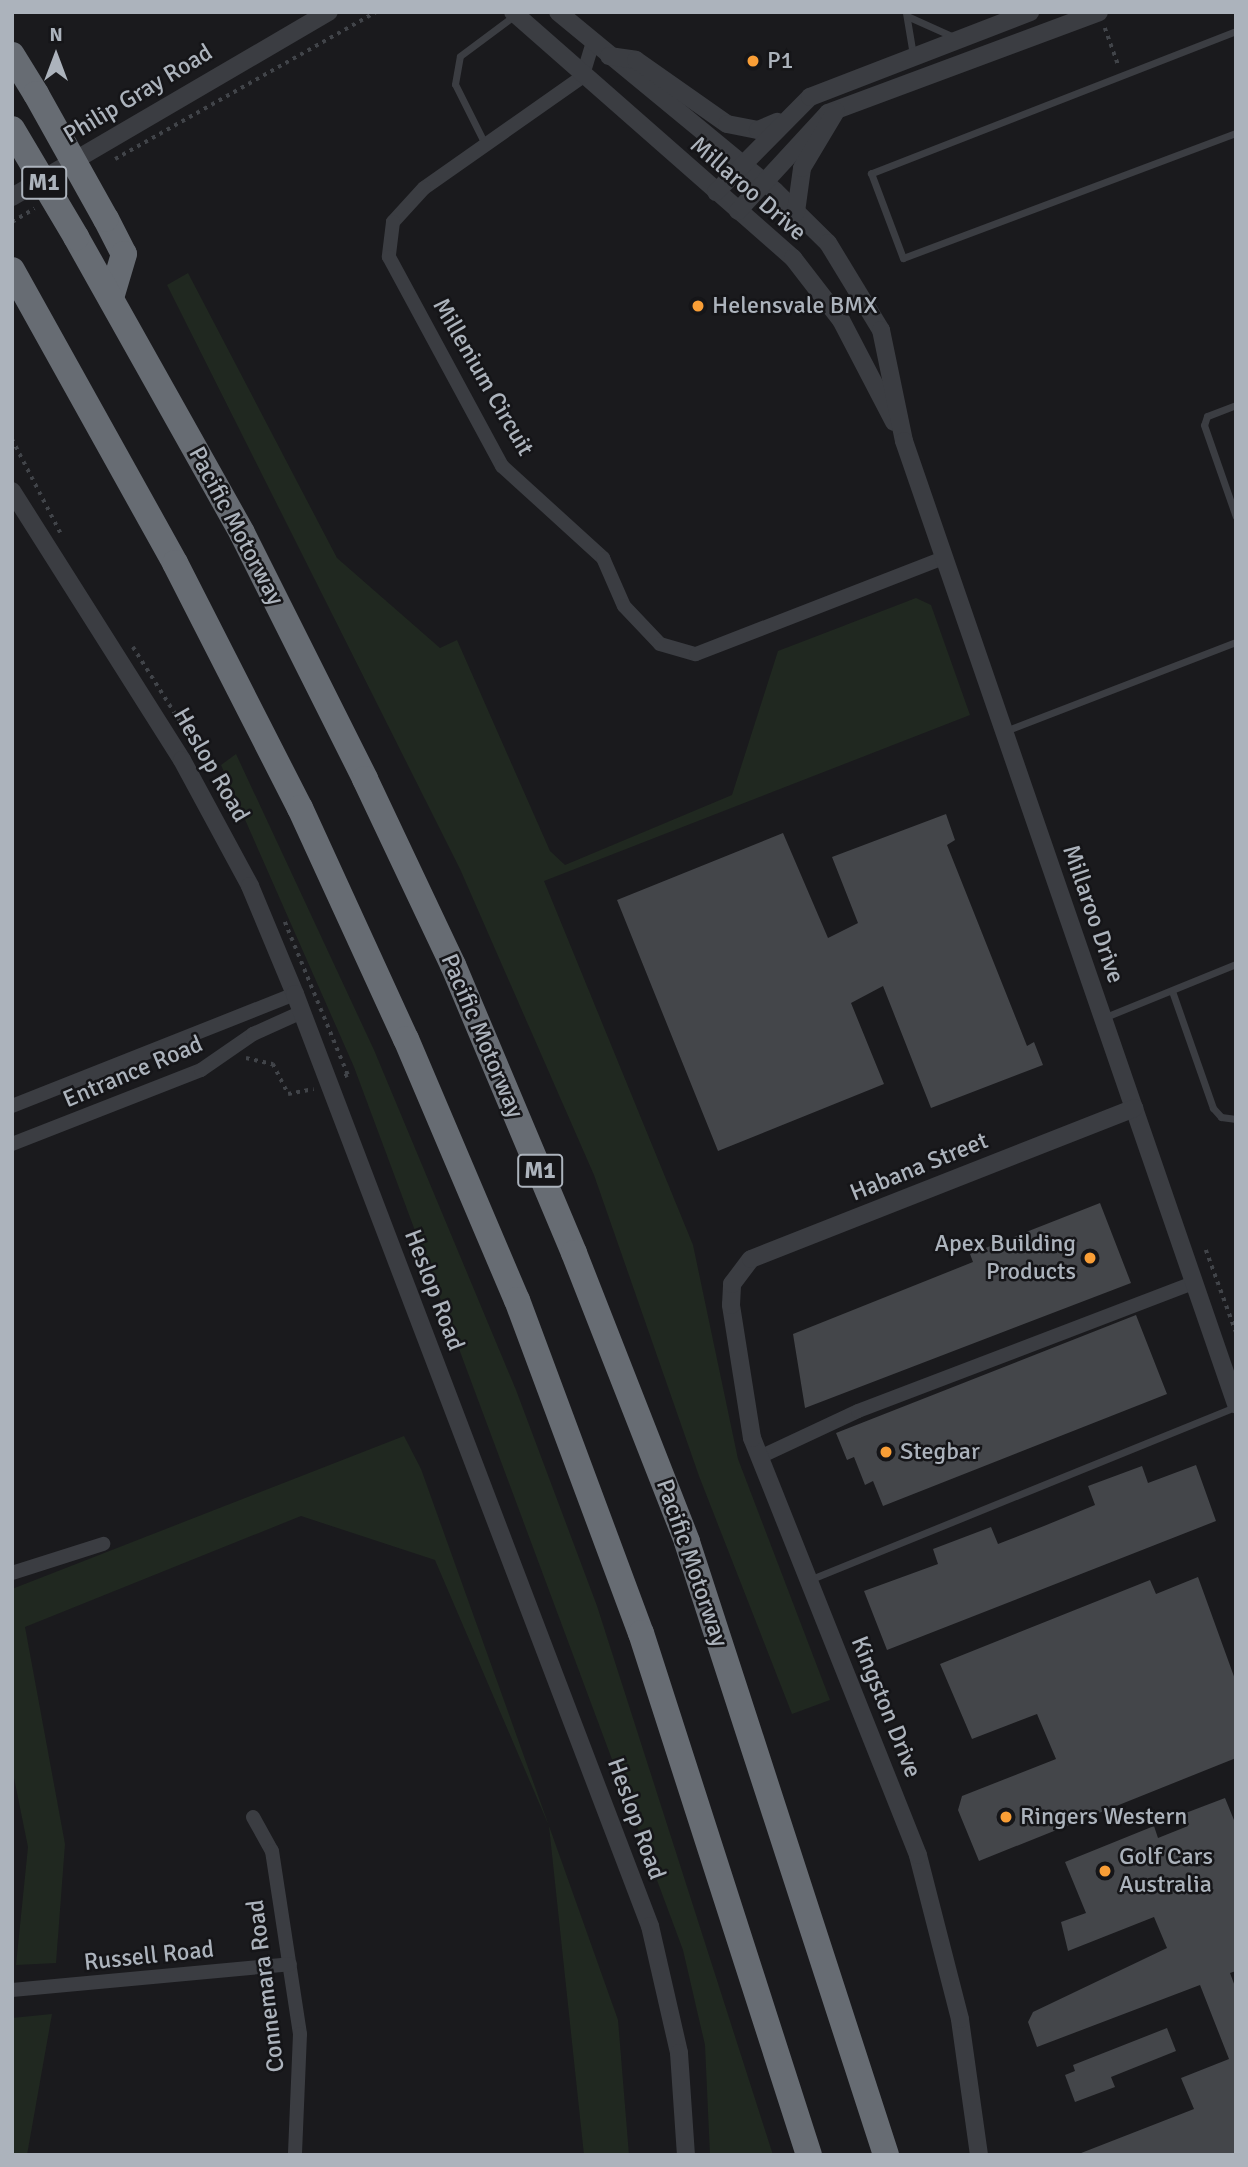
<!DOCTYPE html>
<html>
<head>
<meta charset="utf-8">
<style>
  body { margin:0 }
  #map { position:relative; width:1248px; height:2167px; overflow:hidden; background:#1a1a1d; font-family:Signika,sans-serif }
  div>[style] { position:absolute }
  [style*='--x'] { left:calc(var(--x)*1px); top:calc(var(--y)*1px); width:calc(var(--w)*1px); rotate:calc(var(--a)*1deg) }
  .green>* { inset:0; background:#202820 }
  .building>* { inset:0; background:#44464a }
  .path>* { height:3.5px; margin-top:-1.75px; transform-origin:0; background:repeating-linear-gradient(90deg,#414449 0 3.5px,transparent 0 8.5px) }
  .service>* { height:7px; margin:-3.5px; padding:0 3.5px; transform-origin:3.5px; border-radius:3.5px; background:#3b3d42 }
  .minor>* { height:14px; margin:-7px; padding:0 7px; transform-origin:7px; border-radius:7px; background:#3b3d42 }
  .tertiary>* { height:18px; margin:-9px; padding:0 9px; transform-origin:9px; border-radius:9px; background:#3b3d42 }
  .motorway>* { height:26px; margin:-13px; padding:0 13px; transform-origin:13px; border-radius:13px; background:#676c73 }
  .motorway-bridge>* { height:26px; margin:-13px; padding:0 13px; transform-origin:13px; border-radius:13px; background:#676c73 }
  .dots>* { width:19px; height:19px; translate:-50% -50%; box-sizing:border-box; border:4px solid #151518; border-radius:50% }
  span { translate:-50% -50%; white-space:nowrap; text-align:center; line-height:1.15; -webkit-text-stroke:5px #151518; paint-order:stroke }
  .shield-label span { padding:2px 5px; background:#151518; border:2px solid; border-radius:5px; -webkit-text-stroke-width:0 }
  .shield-label { font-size:23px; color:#acb3bc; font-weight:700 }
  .poi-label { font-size:24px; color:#acb3bc }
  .left { translate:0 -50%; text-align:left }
  .right { translate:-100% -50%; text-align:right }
  .street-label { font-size:24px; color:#acb3bc }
  .frame { position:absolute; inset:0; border:14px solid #acb3bc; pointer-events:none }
  .north { position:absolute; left:21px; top:21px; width:70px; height:70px; -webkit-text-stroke:5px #151518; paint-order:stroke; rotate:0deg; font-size:19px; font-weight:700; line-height:28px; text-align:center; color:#acb3bc }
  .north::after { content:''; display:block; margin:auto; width:24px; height:32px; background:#acb3bc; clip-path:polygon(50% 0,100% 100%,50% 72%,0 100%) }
</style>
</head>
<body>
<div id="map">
  <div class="green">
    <div style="clip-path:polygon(188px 273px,337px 558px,440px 648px,457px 640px,550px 851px,565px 865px,732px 795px,778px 651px,916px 598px,931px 605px,970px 715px,544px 881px,693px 1245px,738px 1459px,830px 1700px,792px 1714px,699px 1476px,594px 1175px,460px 869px,167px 285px)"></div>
    <div style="clip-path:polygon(236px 754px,374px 1050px,516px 1390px,597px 1606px,773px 2155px,710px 2155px,705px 2045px,683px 1950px,354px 1067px,221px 765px)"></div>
    <div style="clip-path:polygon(404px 1436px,421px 1469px,549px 1826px,618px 2020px,629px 2155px,584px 2155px,549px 1826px,435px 1560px,301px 1516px,25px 1627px,65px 1844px,56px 1963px,16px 1965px,28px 1847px,12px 1768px,12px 1589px)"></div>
    <div style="clip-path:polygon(52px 2014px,27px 2155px,12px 2155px,12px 2018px)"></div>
  </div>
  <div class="building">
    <div style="clip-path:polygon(946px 814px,955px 840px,947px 845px,1027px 1046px,1034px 1042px,1043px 1065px,931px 1108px,883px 986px,851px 1003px,884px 1084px,718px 1151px,617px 900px,783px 833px,828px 938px,858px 923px,832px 857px)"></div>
    <div style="clip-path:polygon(1100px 1203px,1131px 1283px,805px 1408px,793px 1334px,973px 1262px,970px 1254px)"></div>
    <div style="clip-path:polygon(1136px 1315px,1167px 1394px,883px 1506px,873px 1481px,865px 1485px,854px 1457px,847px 1460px,836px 1433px)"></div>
    <div style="clip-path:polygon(1196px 1465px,1216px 1521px,887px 1650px,864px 1591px,938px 1564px,933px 1549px,991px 1527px,998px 1544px,1044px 1526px,1095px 1505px,1088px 1486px,1142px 1466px,1148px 1483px)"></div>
    <div style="clip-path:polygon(1198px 1577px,1236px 1682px,1236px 1758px,979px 1861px,958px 1810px,962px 1796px,1056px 1759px,1037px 1714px,972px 1739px,940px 1664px,1150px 1580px,1156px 1594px)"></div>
    <div style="clip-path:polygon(1225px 1798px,1236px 1825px,1236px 1971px,1230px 1973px,1236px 1989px,1236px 2155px,1076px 2155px,1194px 2109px,1181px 2078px,1229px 2059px,1200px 1985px,1037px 2047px,1028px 2022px,1033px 2012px,1167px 1948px,1154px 1917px,1068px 1951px,1061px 1922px,1086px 1913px,1065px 1862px,1154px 1826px,1158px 1838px,1188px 1826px,1183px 1814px)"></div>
    <div style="clip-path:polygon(1167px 2028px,1176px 2051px,1111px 2077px,1115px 2087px,1075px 2102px,1065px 2075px,1075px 2071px,1073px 2065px)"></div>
  </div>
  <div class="path">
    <div style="--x:1105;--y:28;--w:41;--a:70.3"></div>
    <div style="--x:115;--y:159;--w:300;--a:-29.4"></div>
    <div style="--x:12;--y:222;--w:26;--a:-31"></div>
    <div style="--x:12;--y:439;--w:107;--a:62.7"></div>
    <div style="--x:133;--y:647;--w:125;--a:57.7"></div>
    <div style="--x:285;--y:922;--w:165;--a:67.6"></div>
    <div style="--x:348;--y:1075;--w:4;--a:153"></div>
    <div style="--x:246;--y:1058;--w:28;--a:13"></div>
    <div style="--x:273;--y:1064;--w:34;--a:63"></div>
    <div style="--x:288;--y:1094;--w:26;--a:-11"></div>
    <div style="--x:1206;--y:1250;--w:87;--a:69.9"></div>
  </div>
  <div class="service">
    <div style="--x:906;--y:13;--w:43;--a:80.5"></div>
    <div style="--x:907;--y:16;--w:51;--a:24.1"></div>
    <div style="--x:1236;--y:31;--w:392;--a:158.7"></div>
    <div style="--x:871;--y:173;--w:91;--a:69.4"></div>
    <div style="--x:903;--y:258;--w:356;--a:-20.6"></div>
    <div style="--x:486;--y:146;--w:69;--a:-116.6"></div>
    <div style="--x:455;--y:84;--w:28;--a:-80"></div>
    <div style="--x:460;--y:56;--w:69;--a:-36.7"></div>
    <div style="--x:1236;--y:405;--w:31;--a:159"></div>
    <div style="--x:1207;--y:416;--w:9;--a:108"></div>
    <div style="--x:1204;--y:425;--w:97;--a:70.8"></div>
    <div style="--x:1005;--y:731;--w:248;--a:-21.1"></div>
    <div style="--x:1172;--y:991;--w:124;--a:70.7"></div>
    <div style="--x:1213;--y:1108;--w:12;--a:48"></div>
    <div style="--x:1221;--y:1117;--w:15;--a:8"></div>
    <div style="--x:1103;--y:1018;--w:144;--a:-22.1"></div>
    <div style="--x:809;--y:1580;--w:461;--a:-22.1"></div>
  </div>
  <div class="minor">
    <div style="--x:593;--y:42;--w:37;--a:107"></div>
    <div style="--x:582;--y:77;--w:193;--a:144.9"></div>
    <div style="--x:424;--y:188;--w:46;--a:132.4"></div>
    <div style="--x:393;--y:222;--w:35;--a:97"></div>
    <div style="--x:389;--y:257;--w:238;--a:61.6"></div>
    <div style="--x:502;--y:466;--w:137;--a:42.3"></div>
    <div style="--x:603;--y:558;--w:52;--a:66.4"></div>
    <div style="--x:624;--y:606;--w:52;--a:46.5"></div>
    <div style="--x:660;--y:644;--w:37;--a:16"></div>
    <div style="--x:696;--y:654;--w:266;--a:-21.2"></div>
    <div style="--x:12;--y:1106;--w:304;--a:-21.6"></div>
    <div style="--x:12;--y:1144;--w:203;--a:-21.4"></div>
    <div style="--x:201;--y:1070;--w:63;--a:-34.7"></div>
    <div style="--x:253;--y:1034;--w:54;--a:-24.2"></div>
    <div style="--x:760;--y:1457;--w:108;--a:-25.1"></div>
    <div style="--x:858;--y:1411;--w:360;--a:-20.9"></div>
    <div style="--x:12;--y:1573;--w:96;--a:-17.7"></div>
    <div style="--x:253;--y:1817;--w:39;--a:61"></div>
    <div style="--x:272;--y:1851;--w:185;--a:81.3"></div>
    <div style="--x:300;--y:2034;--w:121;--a:92.4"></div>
    <div style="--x:12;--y:1990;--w:279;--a:-5.3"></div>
  </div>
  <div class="tertiary">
    <div style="--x:513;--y:12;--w:373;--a:41.3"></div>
    <div style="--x:793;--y:258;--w:78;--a:52.3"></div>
    <div style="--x:841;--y:320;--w:115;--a:62.5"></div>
    <div style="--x:558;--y:12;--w:281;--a:39.5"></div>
    <div style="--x:775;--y:191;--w:74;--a:44.5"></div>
    <div style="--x:828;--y:243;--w:102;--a:58.7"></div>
    <div style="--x:881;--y:330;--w:113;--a:78.3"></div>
    <div style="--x:904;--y:441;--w:1019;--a:70.98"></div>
    <div style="--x:609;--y:56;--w:27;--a:8"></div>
    <div style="--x:636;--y:60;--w:111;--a:35.1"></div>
    <div style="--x:727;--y:124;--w:32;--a:11"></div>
    <div style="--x:758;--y:130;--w:21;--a:-23"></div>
    <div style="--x:716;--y:192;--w:134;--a:-45.3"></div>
    <div style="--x:810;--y:97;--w:236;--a:-21.1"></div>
    <div style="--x:12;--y:197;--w:367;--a:-30.3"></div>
    <div style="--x:738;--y:211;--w:133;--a:-47.4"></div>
    <div style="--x:828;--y:113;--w:289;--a:-20.4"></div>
    <div style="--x:796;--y:212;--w:44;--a:-82.2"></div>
    <div style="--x:802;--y:168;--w:66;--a:-59.2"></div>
    <div style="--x:12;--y:491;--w:318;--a:57.7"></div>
    <div style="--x:182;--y:760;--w:143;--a:61.6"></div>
    <div style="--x:250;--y:886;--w:117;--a:67.4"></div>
    <div style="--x:295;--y:994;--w:997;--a:69.15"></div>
    <div style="--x:650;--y:1926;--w:130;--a:77.1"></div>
    <div style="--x:679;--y:2053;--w:102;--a:86.1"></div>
    <div style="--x:979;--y:2155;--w:137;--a:-98"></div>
    <div style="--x:960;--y:2019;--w:169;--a:-104.4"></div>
    <div style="--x:918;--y:1855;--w:449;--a:-111.7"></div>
    <div style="--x:752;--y:1438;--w:135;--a:-99"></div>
    <div style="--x:731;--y:1305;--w:21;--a:-87"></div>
    <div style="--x:732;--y:1284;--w:31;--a:-53"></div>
    <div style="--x:751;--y:1259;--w:412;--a:-21.5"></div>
  </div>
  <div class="motorway">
    <div style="--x:12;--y:55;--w:46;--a:58.4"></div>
    <div style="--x:106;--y:219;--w:39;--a:63"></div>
    <div style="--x:124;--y:254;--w:46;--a:106.5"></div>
    <div style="--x:76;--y:237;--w:339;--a:60.7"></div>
    <div style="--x:242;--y:533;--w:275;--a:63.4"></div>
    <div style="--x:365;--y:779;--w:206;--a:64.7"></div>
    <div style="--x:453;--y:965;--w:312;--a:67.2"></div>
    <div style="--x:574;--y:1253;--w:310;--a:68.6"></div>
    <div style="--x:687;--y:1542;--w:644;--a:72.01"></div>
    <div style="--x:12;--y:270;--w:335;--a:60.9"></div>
    <div style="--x:175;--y:563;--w:275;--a:63"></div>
    <div style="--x:300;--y:808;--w:254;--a:65.4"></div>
    <div style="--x:406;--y:1039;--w:284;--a:67"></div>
    <div style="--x:517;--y:1300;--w:355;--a:69.6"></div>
    <div style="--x:641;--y:1633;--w:548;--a:72.16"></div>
  </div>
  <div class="motorway-bridge">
    <div style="--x:36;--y:94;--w:143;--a:60.8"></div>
    <div style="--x:12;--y:129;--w:126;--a:59.3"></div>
  </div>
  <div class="dots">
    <div style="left:753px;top:61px;background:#f99e36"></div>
    <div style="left:698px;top:306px;background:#f99e36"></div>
    <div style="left:1090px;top:1258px;background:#f99e36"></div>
    <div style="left:886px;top:1452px;background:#f99e36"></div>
    <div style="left:1006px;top:1817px;background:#f99e36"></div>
    <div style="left:1105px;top:1871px;background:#f99e36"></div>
  </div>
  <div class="shield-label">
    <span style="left:44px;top:183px">M1</span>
    <span style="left:540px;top:1171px">M1</span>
  </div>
  <div class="poi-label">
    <span class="left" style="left:767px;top:61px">P1</span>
    <span class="left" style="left:712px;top:306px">Helensvale BMX</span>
    <span class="right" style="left:1076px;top:1258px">Apex Building<br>Products</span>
    <span class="left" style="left:900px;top:1452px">Stegbar</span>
    <span class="left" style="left:1020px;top:1817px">Ringers Western</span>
    <span class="left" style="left:1119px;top:1871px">Golf Cars<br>Australia</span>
  </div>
  <div class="street-label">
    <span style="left:138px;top:94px;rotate:-31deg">Philip Gray Road</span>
    <span style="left:748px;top:189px;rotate:41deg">Millaroo Drive</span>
    <span style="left:483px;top:377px;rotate:60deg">Millenium Circuit</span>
    <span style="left:236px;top:526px;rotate:62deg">Pacific Motorway</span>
    <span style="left:211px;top:765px;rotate:60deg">Heslop Road</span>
    <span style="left:1093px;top:914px;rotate:71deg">Millaroo Drive</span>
    <span style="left:482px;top:1036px;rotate:67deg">Pacific Motorway</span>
    <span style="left:133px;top:1072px;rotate:-23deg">Entrance Road</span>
    <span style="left:919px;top:1167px;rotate:-22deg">Habana Street</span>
    <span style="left:434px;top:1290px;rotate:69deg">Heslop Road</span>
    <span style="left:692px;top:1563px;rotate:71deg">Pacific Motorway</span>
    <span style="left:886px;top:1707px;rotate:68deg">Kingston Drive</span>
    <span style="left:636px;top:1819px;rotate:70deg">Heslop Road</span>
    <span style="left:149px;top:1956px;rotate:-6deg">Russell Road</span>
    <span style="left:266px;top:1986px;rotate:-97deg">Connemara Road</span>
  </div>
  <div class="frame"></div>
  <div class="north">N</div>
</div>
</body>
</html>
